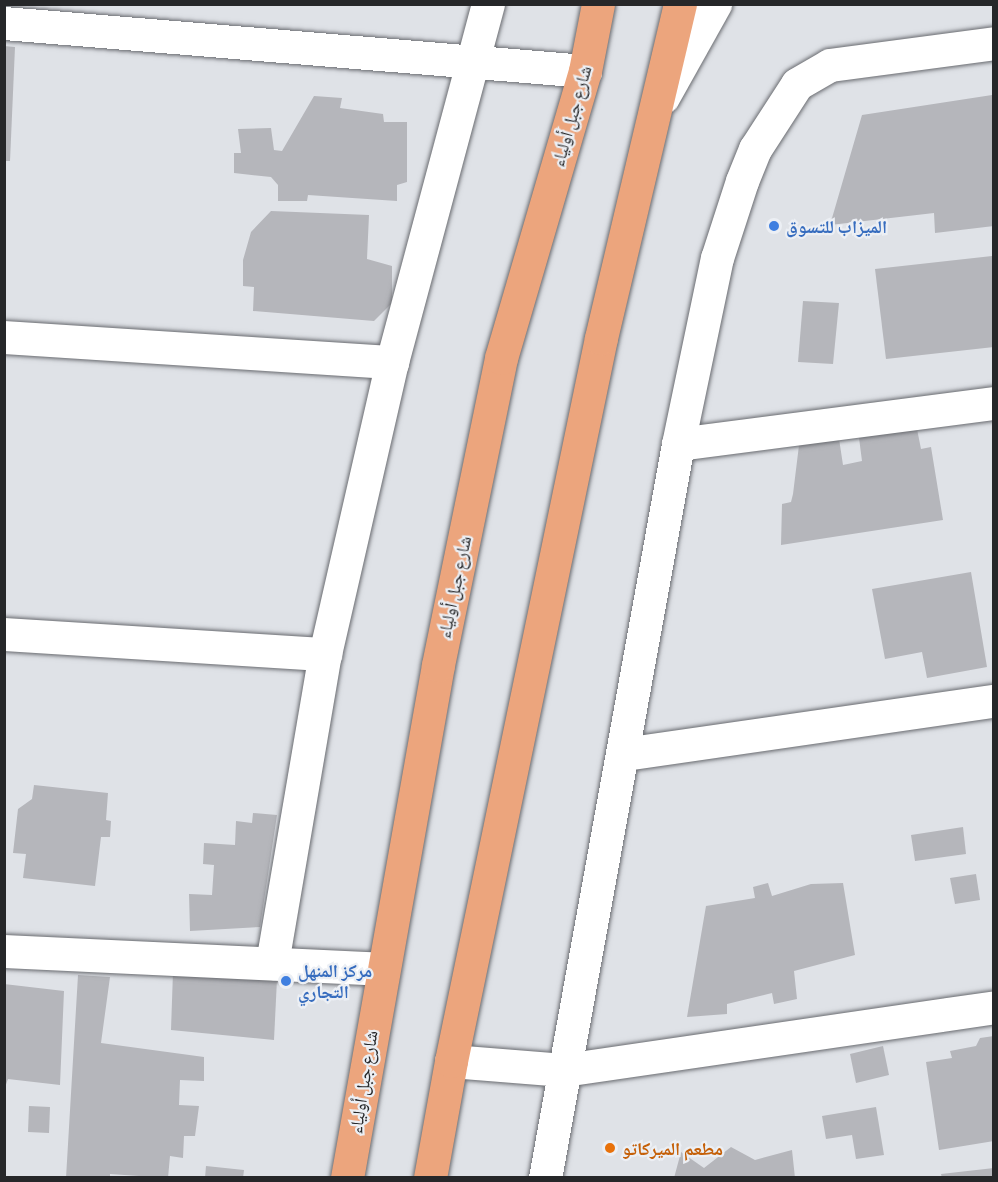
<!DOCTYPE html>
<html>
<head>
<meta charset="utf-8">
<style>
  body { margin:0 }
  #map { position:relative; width:998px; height:1182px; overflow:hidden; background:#dfe2e7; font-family:Barlow,"Noto Naskh Arabic",sans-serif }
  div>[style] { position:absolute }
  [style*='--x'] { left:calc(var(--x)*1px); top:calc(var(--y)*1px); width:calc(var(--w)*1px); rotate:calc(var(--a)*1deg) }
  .building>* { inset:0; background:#b5b6bb }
  .roads { filter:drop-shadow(0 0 2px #696b70) drop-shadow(0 0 2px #696b70) }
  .minor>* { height:33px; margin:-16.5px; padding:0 16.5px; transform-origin:16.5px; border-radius:16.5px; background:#fff }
  .major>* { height:33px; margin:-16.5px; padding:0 16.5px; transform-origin:16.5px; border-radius:16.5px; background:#eca57d }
  .dots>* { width:16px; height:16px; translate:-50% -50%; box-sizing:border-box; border:3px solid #eceff4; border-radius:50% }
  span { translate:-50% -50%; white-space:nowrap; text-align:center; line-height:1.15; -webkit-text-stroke:4.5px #eceff4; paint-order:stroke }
  .street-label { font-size:18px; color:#262729 }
  .shop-label { font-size:18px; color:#366cbe; font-weight:700 }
  .left { translate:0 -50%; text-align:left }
  .food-label { font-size:18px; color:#c56008; font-weight:700 }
  .frame { position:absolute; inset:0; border:6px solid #262729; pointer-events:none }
</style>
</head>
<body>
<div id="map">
  <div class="building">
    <div style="clip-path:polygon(4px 46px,15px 47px,10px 161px,4px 161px)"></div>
    <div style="clip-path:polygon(992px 95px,994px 226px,935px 233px,934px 213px,830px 225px,862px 115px)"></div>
    <div style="clip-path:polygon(314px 96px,342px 98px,340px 108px,383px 114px,384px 122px,407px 122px,407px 182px,397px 185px,397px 201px,308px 195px,307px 201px,278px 201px,278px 185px,271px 177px,234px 173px,234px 153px,241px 153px,238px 129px,271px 128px,274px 150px,282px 151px)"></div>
    <div style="clip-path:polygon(271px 211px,369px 215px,367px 259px,392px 266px,392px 303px,374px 321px,253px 311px,254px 287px,243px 286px,243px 260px,251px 232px)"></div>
    <div style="clip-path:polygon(992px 256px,994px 347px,886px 359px,875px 269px)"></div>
    <div style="clip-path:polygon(803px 301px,839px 303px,833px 364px,798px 362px)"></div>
    <div style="clip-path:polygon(917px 429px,921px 449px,931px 447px,943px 520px,781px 545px,782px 504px,791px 502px,793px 494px,800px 437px,838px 432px,843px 465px,862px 461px,859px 438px)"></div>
    <div style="clip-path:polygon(971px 572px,987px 667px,927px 678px,922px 652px,885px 659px,872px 589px)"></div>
    <div style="clip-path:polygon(34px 785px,108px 793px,106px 820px,111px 821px,110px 837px,101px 837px,95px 886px,23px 878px,26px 854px,13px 853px,18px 809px,32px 799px)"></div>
    <div style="clip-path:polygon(253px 813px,277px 815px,260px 927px,190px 931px,189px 894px,212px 895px,214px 865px,203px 864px,204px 843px,235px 845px,236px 821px,252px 823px)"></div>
    <div style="clip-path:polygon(963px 827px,966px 854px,915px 861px,911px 835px)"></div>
    <div style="clip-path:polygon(976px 874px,980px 900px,955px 904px,950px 878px)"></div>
    <div style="clip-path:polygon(768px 883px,772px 896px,811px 884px,843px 883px,855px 955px,794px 971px,797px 999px,774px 1004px,772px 993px,727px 1004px,727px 1014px,687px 1017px,706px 906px,755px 898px,753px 887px)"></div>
    <div style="clip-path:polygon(173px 972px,277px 979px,274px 1040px,171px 1030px)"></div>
    <div style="clip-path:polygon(78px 975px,110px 977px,101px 1043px,204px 1057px,204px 1081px,180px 1080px,179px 1105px,199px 1106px,195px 1136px,184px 1136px,183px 1158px,170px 1156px,168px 1178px,110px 1174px,110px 1178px,66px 1178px)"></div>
    <div style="clip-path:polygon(4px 984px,64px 991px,60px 1085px,8px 1079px,4px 1090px)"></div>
    <div style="clip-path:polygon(994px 1036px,994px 1141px,939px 1150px,926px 1062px,952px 1058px,950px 1051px,976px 1046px,980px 1038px)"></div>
    <div style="clip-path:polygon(883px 1046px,889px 1075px,856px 1083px,850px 1054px)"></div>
    <div style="clip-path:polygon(29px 1106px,50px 1107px,49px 1133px,28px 1132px)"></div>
    <div style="clip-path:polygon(876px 1107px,884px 1155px,856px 1159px,852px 1135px,826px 1139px,822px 1116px)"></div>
    <div style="clip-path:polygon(731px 1147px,755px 1160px,792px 1150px,795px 1178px,674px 1178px,681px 1152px,704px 1168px)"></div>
    <div style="clip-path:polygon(206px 1166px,244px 1170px,243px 1178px,205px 1178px)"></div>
    <div style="clip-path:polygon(994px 1168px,994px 1178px,942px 1178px,941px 1174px)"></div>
  </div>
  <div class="roads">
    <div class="minor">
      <div style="--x:4;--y:23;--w:583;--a:4.72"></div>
      <div style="--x:663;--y:97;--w:107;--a:-60.8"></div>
      <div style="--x:4;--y:337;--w:389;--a:3.7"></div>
      <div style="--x:392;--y:362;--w:371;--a:-75"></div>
      <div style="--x:678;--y:444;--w:319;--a:-7.4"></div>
      <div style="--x:4;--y:634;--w:322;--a:3.6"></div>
      <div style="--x:624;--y:754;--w:374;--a:-8.2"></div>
      <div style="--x:4;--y:951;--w:377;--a:2.7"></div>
      <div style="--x:272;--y:963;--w:314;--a:-80.3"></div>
      <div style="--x:325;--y:654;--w:300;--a:-77.1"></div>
      <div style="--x:451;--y:1061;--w:113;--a:4.6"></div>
      <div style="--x:564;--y:1070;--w:435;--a:-8.3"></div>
      <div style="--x:545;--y:1178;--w:746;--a:-79.73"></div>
      <div style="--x:678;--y:444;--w:190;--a:-78.2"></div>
      <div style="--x:717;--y:258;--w:81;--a:-72"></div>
      <div style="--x:742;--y:181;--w:35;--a:-68"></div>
      <div style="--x:755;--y:149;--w:77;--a:-57.1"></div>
      <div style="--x:797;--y:84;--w:38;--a:-30"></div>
      <div style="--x:830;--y:65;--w:165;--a:-7.6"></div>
    </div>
    <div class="major">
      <div style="--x:347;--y:1178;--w:521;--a:-79.94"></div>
      <div style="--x:438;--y:665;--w:313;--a:-78.4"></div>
      <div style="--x:501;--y:358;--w:299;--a:-73.7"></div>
      <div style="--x:585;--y:71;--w:68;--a:-79"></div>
      <div style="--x:430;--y:1178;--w:119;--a:-79.8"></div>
      <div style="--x:451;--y:1061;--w:738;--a:-78.28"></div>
      <div style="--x:601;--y:338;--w:343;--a:-76.7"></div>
    </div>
  </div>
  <div class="dots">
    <div style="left:774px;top:226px;background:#3f7fe0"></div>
    <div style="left:286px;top:981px;background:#3f7fe0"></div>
    <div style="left:610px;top:1148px;background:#e8710a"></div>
  </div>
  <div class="street-label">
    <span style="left:571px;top:116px;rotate:-74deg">شارع جبل أولياء</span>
    <span style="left:454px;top:587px;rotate:-78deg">شارع جبل أولياء</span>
    <span style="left:363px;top:1082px;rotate:-81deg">شارع جبل أولياء</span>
  </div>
  <div class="shop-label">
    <span class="left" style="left:786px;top:226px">الميزاب للتسوق</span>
    <span class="left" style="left:298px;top:981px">مركز المنهل<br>التجاري</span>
  </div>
  <div class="food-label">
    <span class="left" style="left:622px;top:1148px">مطعم الميركاتو</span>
  </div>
  <div class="frame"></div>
</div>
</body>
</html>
